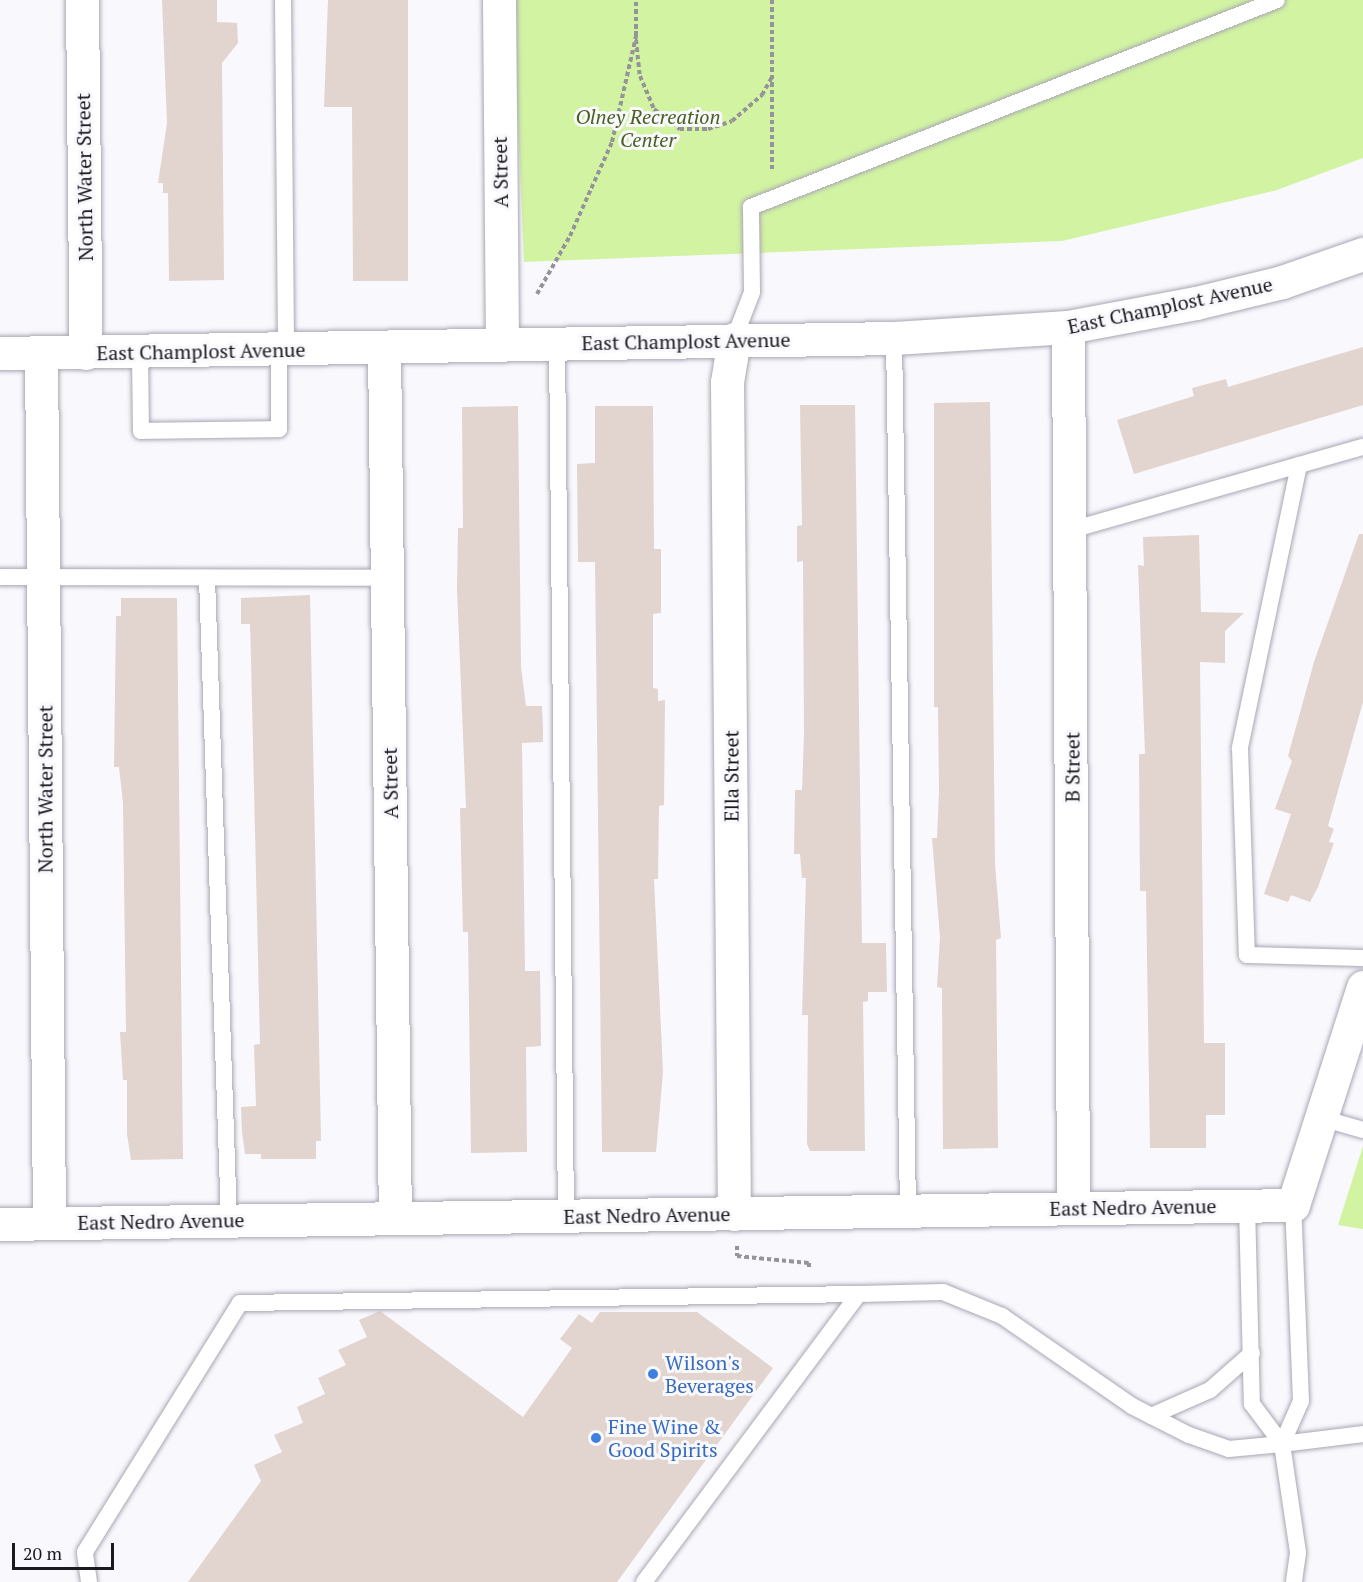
<!DOCTYPE html>
<html>
<head>
<meta charset="utf-8">
<style>
  body { margin:0 }
  #map { position:relative; width:1363px; height:1582px; overflow:hidden; background:#f9f8fd; font-family:"PT Serif",serif }
  div>[style] { position:absolute }
  [style*='--x'] { left:calc(var(--x)*1px); top:calc(var(--y)*1px); width:calc(var(--w)*1px); rotate:calc(var(--a)*1deg) }
  .green>* { inset:0; background:#d1f3a2 }
  .building>* { inset:0; background:#e2d4ce }
  .path>* { height:4px; margin-top:-2px; transform-origin:0; background:repeating-linear-gradient(90deg,#959499 0 4.5px,transparent 0 7.5px) }
  .roads { filter:drop-shadow(0 0 2px #aaa6b3) drop-shadow(0 0 2px #aaa6b3) }
  .service>* { height:16px; margin:-8px; padding:0 8px; transform-origin:8px; border-radius:8px; background:#fff }
  .minor>* { height:33px; margin:-16.5px; padding:0 16.5px; transform-origin:16.5px; border-radius:16.5px; background:#fff }
  .tertiary>* { height:33px; margin:-16.5px; padding:0 16.5px; transform-origin:16.5px; border-radius:16.5px; background:#fff }
  .dots>* { width:16px; height:16px; translate:-50% -50%; box-sizing:border-box; border:3px solid #f9f8fd; border-radius:50% }
  span { translate:-50% -50%; white-space:nowrap; text-align:center; line-height:1.15; -webkit-text-stroke:6px #f9f8fd; paint-order:stroke }
  .park-label { font-size:20px; color:#496120; font-style:italic }
  .street-label { font-size:20px; color:#1c1a1f }
  .shop-label { font-size:20px; color:#366cbe }
  .left { translate:0 -50%; text-align:left }
  .scale { position:absolute; left:12px; top:1543px; width:102px; height:27px; box-sizing:border-box; border:3px solid #1c1a1f; border-top:0; padding-left:8px; font-size:18px; line-height:21px; white-space:nowrap; color:#1c1a1f; -webkit-text-stroke:4px #f9f8fd; paint-order:stroke }
</style>
</head>
<body>
<div id="map">
  <div class="green">
    <div style="clip-path:polygon(513px 0,1363px 0,1363px 158px,1277px 190px,1062px 241px,524px 262px)"></div>
    <div style="clip-path:polygon(1363px 1146px,1363px 1229px,1338px 1225px)"></div>
  </div>
  <div class="building">
    <div style="clip-path:polygon(162px 0,217px 0,217px 22px,237px 23px,238px 43px,222px 63px,224px 280px,169px 281px,168px 193px,163px 193px,163px 183px,158px 183px,167px 123px)"></div>
    <div style="clip-path:polygon(328px 0,408px 0,408px 281px,353px 281px,352px 107px,324px 107px)"></div>
    <div style="clip-path:polygon(1363px 347px,1363px 405px,1134px 474px,1117px 420px,1194px 396px,1192px 388px,1226px 379px,1228px 387px)"></div>
    <div style="clip-path:polygon(990px 402px,995px 864px,1001px 938px,996px 940px,998px 1148px,943px 1149px,942px 988px,937px 987px,940px 937px,932px 838px,937px 838px,939px 792px,938px 707px,934px 707px,934px 403px)"></div>
    <div style="clip-path:polygon(800px 405px,855px 405px,862px 943px,886px 943px,887px 992px,868px 992px,868px 1001px,863px 1002px,865px 1151px,810px 1151px,807px 1144px,808px 1015px,802px 1015px,806px 878px,802px 878px,800px 854px,794px 854px,795px 790px,802px 790px,804px 734px,803px 561px,797px 562px,797px 526px,802px 525px)"></div>
    <div style="clip-path:polygon(518px 406px,521px 667px,526px 706px,542px 706px,543px 728px,543px 742px,522px 743px,525px 971px,540px 971px,541px 1046px,526px 1047px,527px 1152px,471px 1153px,468px 932px,463px 932px,460px 808px,466px 808px,457px 589px,458px 528px,463px 528px,462px 407px)"></div>
    <div style="clip-path:polygon(595px 406px,653px 406px,654px 549px,661px 549px,661px 613px,653px 614px,653px 688px,658px 689px,658px 701px,665px 700px,664px 805px,659px 806px,658px 879px,654px 879px,663px 1072px,656px 1152px,602px 1152px,595px 562px,578px 562px,577px 464px,595px 463px)"></div>
    <div style="clip-path:polygon(1359px 534px,1363px 534px,1363px 702px,1328px 826px,1334px 829px,1329px 842px,1334px 843px,1318px 887px,1310px 902px,1291px 895px,1288px 902px,1264px 894px,1291px 814px,1275px 809px,1292px 761px,1288px 756px,1314px 662px)"></div>
    <div style="clip-path:polygon(1199px 535px,1201px 612px,1244px 613px,1225px 631px,1225px 663px,1200px 662px,1204px 1043px,1225px 1043px,1225px 1115px,1206px 1115px,1206px 1148px,1150px 1148px,1146px 891px,1140px 891px,1139px 754px,1145px 754px,1138px 565px,1144px 566px,1143px 537px)"></div>
    <div style="clip-path:polygon(310px 595px,321px 1141px,316px 1141px,316px 1159px,261px 1159px,261px 1154px,245px 1154px,242px 1132px,241px 1107px,256px 1106px,254px 1045px,260px 1044px,251px 659px,250px 624px,241px 624px,241px 598px)"></div>
    <div style="clip-path:polygon(121px 598px,177px 598px,183px 1159px,131px 1160px,127px 1134px,127px 1080px,123px 1080px,120px 1032px,126px 1032px,123px 803px,119px 767px,114px 767px,116px 616px,121px 616px)"></div>
    <div style="clip-path:polygon(380px 1311px,523px 1417px,572px 1348px,560px 1339px,579px 1314px,592px 1323px,600px 1312px,697px 1312px,773px 1368px,617px 1582px,188px 1582px,261px 1481px,254px 1465px,282px 1452px,274px 1435px,303px 1423px,297px 1407px,325px 1394px,318px 1378px,346px 1365px,338px 1350px,367px 1337px,359px 1320px)"></div>
  </div>
  <div class="path">
    <div style="--x:772;--y:0;--w:171;--a:90"></div>
    <div style="--x:636;--y:40;--w:36;--a:84"></div>
    <div style="--x:640;--y:76;--w:36;--a:67"></div>
    <div style="--x:654;--y:109;--w:33;--a:38"></div>
    <div style="--x:680;--y:129;--w:28;--a:0"></div>
    <div style="--x:708;--y:129;--w:25;--a:-18"></div>
    <div style="--x:732;--y:121;--w:40;--a:-41"></div>
    <div style="--x:762;--y:95;--w:21;--a:-61"></div>
    <div style="--x:537;--y:294;--w:67;--a:-60.4"></div>
    <div style="--x:570;--y:236;--w:103;--a:-65.9"></div>
    <div style="--x:612;--y:142;--w:109;--a:-77.2"></div>
    <div style="--x:636;--y:36;--w:36;--a:-90"></div>
    <div style="--x:737;--y:1246;--w:10;--a:90"></div>
    <div style="--x:737;--y:1256;--w:72;--a:5.6"></div>
    <div style="--x:809;--y:1263;--w:6;--a:90"></div>
  </div>
  <div class="roads">
    <div class="service">
      <div style="--x:283;--y:0;--w:349;--a:89.5"></div>
      <div style="--x:894;--y:338;--w:873;--a:89.08"></div>
      <div style="--x:734;--y:339;--w:50;--a:-69"></div>
      <div style="--x:752;--y:292;--w:85;--a:-90.7"></div>
      <div style="--x:751;--y:207;--w:565;--a:-21.48"></div>
      <div style="--x:557;--y:343;--w:872;--a:89.41"></div>
      <div style="--x:140;--y:352;--w:79;--a:89.3"></div>
      <div style="--x:141;--y:431;--w:138;--a:-0.8"></div>
      <div style="--x:279;--y:429;--w:80;--a:-90"></div>
      <div style="--x:1299;--y:465;--w:289;--a:101.8"></div>
      <div style="--x:1240;--y:748;--w:207;--a:88.1"></div>
      <div style="--x:1247;--y:955;--w:116;--a:1.5"></div>
      <div style="--x:1071;--y:530;--w:304;--a:-15.9"></div>
      <div style="--x:0;--y:577;--w:387;--a:0.1"></div>
      <div style="--x:207;--y:578;--w:642;--a:88.04"></div>
      <div style="--x:1321;--y:1118;--w:44;--a:15.9"></div>
      <div style="--x:1247;--y:1205;--w:199;--a:88.6"></div>
      <div style="--x:1252;--y:1404;--w:50;--a:53.1"></div>
      <div style="--x:1151;--y:1416;--w:64;--a:-23.8"></div>
      <div style="--x:1210;--y:1390;--w:56;--a:-41.4"></div>
      <div style="--x:1282;--y:1444;--w:47;--a:-66.2"></div>
      <div style="--x:1301;--y:1401;--w:196;--a:-92.3"></div>
      <div style="--x:1282;--y:1444;--w:82;--a:-7"></div>
      <div style="--x:89;--y:1582;--w:30;--a:-98"></div>
      <div style="--x:85;--y:1552;--w:293;--a:-58.1"></div>
      <div style="--x:240;--y:1303;--w:619;--a:-0.83"></div>
      <div style="--x:644;--y:1582;--w:359;--a:-53.3"></div>
      <div style="--x:859;--y:1294;--w:84;--a:-1.4"></div>
      <div style="--x:943;--y:1292;--w:64;--a:22.1"></div>
      <div style="--x:1002;--y:1316;--w:158;--a:34.7"></div>
      <div style="--x:1132;--y:1406;--w:64;--a:27"></div>
      <div style="--x:1189;--y:1435;--w:42;--a:19.3"></div>
      <div style="--x:1229;--y:1449;--w:53;--a:-5.4"></div>
      <div style="--x:1282;--y:1444;--w:110;--a:81.6"></div>
      <div style="--x:1298;--y:1553;--w:29;--a:98"></div>
    </div>
    <div class="minor">
      <div style="--x:82;--y:0;--w:353;--a:89.4"></div>
      <div style="--x:499;--y:0;--w:344;--a:89.5"></div>
      <div style="--x:1068;--y:327;--w:881;--a:89.67"></div>
      <div style="--x:734;--y:339;--w:44;--a:99.2"></div>
      <div style="--x:727;--y:382;--w:832;--a:89.52"></div>
      <div style="--x:384;--y:347;--w:871;--a:89.28"></div>
      <div style="--x:41;--y:354;--w:869;--a:89.47"></div>
      <div style="--x:0;--y:1224;--w:1293;--a:-0.84"></div>
      <div style="--x:1293;--y:1205;--w:229;--a:-72.2"></div>
    </div>
    <div class="tertiary">
      <div style="--x:0;--y:353;--w:894;--a:-0.96"></div>
      <div style="--x:894;--y:338;--w:174;--a:-3.6"></div>
      <div style="--x:1068;--y:327;--w:130;--a:-10.6"></div>
      <div style="--x:1196;--y:303;--w:89;--a:-13.7"></div>
      <div style="--x:1282;--y:282;--w:86;--a:-19.1"></div>
    </div>
  </div>
  <div class="dots">
    <div style="left:653px;top:1374px;background:#3f7fe0"></div>
    <div style="left:596px;top:1438px;background:#3f7fe0"></div>
  </div>
  <div class="park-label">
    <span style="left:648px;top:128px">Olney Recreation<br>Center</span>
  </div>
  <div class="street-label">
    <span style="left:500px;top:172px;rotate:-91deg">A Street</span>
    <span style="left:84px;top:177px;rotate:-91deg">North Water Street</span>
    <span style="left:1170px;top:305px;rotate:-12deg">East Champlost Avenue</span>
    <span style="left:686px;top:341px;rotate:-1deg">East Champlost Avenue</span>
    <span style="left:201px;top:351px;rotate:-1deg">East Champlost Avenue</span>
    <span style="left:1072px;top:767px;rotate:-90deg">B Street</span>
    <span style="left:731px;top:776px;rotate:-90deg">Ella Street</span>
    <span style="left:390px;top:783px;rotate:-91deg">A Street</span>
    <span style="left:45px;top:789px;rotate:-90deg">North Water Street</span>
    <span style="left:1133px;top:1207px;rotate:-1deg">East Nedro Avenue</span>
    <span style="left:647px;top:1215px;rotate:-1deg">East Nedro Avenue</span>
    <span style="left:161px;top:1221px;rotate:-1deg">East Nedro Avenue</span>
  </div>
  <div class="shop-label">
    <span class="left" style="left:665px;top:1374px">Wilson's<br>Beverages</span>
    <span class="left" style="left:608px;top:1438px">Fine Wine &amp;<br>Good Spirits</span>
  </div>
  <div class="scale">20 m</div>
</div>
</body>
</html>
